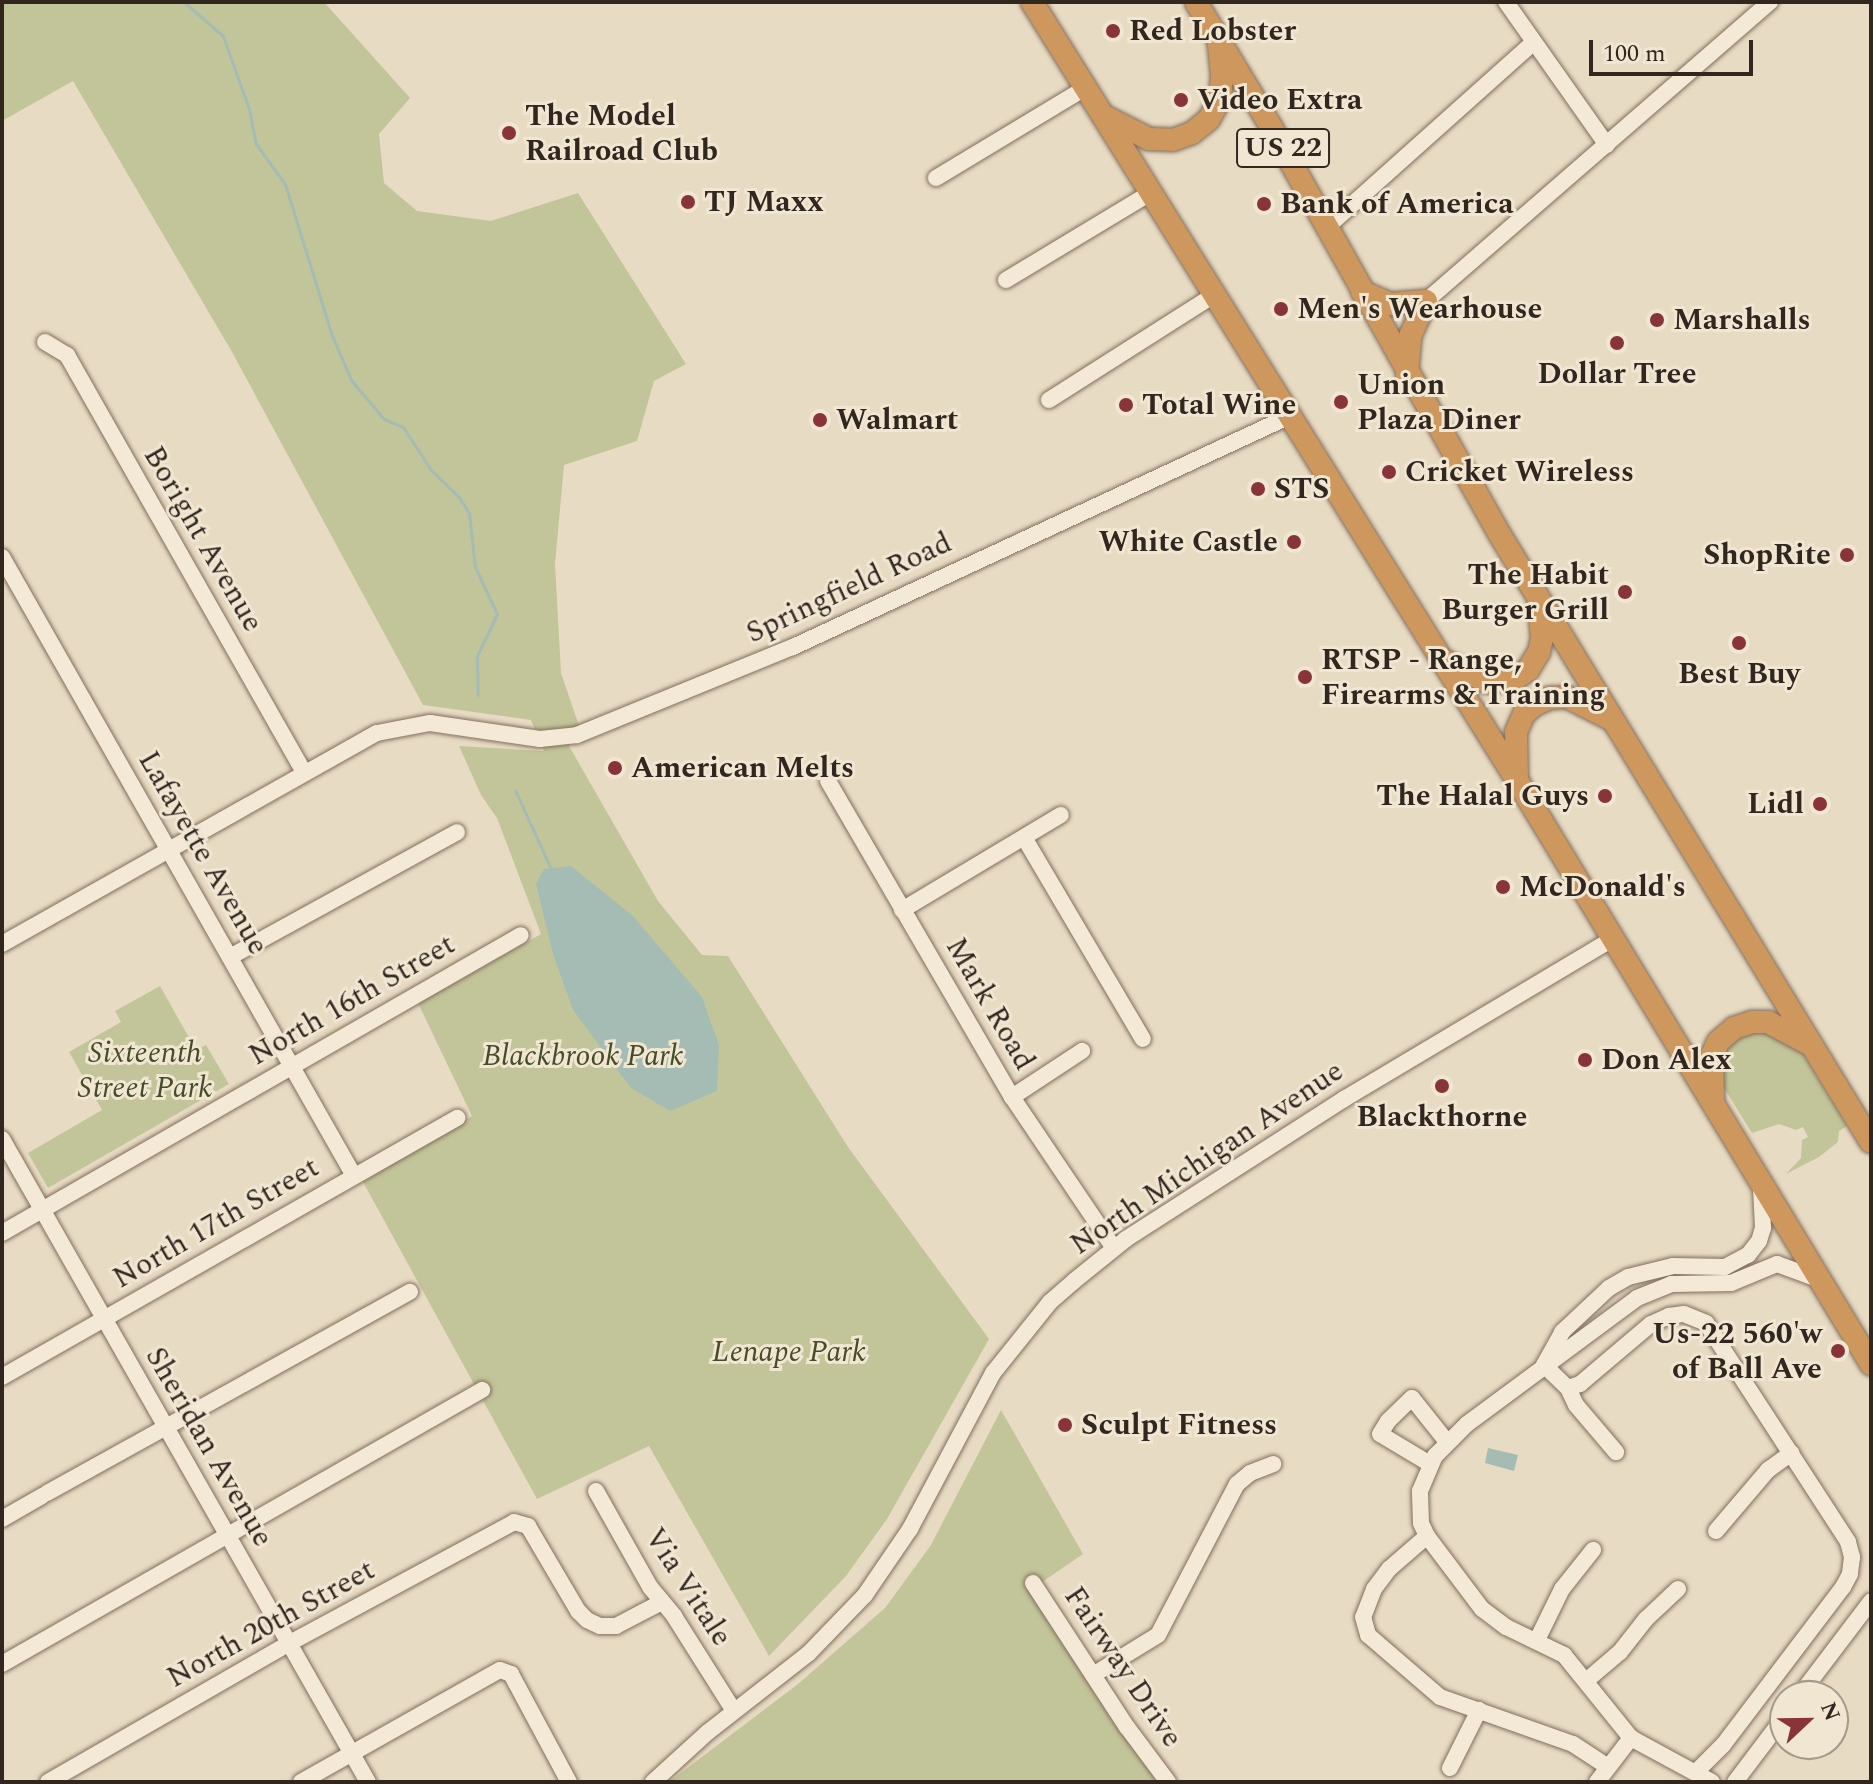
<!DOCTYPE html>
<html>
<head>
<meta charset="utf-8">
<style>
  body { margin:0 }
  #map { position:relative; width:1873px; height:1784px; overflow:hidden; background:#e8dbc4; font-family:Spectral,serif }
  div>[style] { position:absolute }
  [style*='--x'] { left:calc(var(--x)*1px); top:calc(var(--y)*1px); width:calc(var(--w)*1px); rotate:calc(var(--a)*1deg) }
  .green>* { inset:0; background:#c2c599 }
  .water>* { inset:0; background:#a5bcb4 }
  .stream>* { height:3px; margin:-1.5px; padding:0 1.5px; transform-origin:1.5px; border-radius:1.5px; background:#a5bcb4 }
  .roads { filter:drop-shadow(0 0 2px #806e5c) drop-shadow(0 0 2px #806e5c) }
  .minor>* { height:16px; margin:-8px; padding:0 8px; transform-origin:8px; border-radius:8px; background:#f4e9d6 }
  .highway>* { height:22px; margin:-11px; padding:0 11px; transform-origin:11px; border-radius:11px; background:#cd975e }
  .dots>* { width:22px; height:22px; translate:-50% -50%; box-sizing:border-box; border:4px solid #f0e6d2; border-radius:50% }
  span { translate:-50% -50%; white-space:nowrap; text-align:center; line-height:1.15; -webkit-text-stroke:6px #f0e6d2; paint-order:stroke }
  .shield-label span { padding:2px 6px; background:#f0e6d2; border:2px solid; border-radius:6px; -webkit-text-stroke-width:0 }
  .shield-label { font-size:28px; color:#32271f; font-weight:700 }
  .poi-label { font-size:30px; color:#32271f; font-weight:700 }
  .left { translate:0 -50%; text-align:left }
  .right { translate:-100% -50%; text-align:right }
  .street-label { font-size:30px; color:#32271f }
  .park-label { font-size:30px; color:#454c28; font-style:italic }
  .frame { position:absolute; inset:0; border:4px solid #32271f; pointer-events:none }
  .north { position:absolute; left:1769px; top:1680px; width:80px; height:80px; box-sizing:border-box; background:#f0e6d2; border:2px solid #a49a8a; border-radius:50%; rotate:68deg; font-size:22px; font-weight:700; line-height:32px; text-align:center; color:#32271f }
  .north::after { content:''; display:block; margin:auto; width:28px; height:36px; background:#883439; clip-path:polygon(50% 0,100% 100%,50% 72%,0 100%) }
  .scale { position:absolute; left:1589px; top:40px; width:164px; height:36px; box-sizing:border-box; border:4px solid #32271f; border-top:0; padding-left:10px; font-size:24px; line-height:28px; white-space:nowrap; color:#32271f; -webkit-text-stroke:6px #f0e6d2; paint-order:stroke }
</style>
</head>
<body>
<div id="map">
  <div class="green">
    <div style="clip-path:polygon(2px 2px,324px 2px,410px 98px,379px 134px,384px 183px,417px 211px,491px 221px,578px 193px,686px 364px,654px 381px,637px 441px,564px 465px,555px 564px,561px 673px,579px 726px,569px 746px,658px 901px,702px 955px,728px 956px,848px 1147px,989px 1339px,887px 1519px,846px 1576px,769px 1656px,649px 1446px,537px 1499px,363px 1182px,472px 1116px,418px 1003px,541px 934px,497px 818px,481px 795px,459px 746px,544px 751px,531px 720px,423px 705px,232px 352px,73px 81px,2px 121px)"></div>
    <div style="clip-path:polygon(160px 986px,196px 1050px,206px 1045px,229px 1084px,48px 1188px,28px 1153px,102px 1110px,69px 1052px,121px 1022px,115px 1011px)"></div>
    <div style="clip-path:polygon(1761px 1027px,1801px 1050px,1847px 1126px,1839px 1131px,1838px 1142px,1819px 1157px,1786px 1174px,1801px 1158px,1802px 1140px,1808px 1137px,1803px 1127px,1796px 1130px,1779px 1124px,1752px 1133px,1721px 1083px,1721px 1050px,1727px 1042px)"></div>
    <div style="clip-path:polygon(1001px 1410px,1083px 1554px,1029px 1591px,1113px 1721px,1157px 1782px,669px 1782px,798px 1684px,885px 1608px,931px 1545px)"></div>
  </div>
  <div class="water">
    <div style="clip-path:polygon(571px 866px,633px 916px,702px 997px,719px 1045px,717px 1091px,670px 1111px,631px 1088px,573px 1010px,553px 954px,536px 884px,544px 869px)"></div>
    <div style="clip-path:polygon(1488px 1448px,1518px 1455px,1514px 1471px,1485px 1463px)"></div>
  </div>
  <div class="stream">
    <div style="--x:184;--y:2;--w:52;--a:41.1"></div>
    <div style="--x:223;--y:36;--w:77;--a:70.4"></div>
    <div style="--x:249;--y:109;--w:36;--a:79"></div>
    <div style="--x:256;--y:144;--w:49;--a:54.1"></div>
    <div style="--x:285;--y:184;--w:156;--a:72.8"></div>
    <div style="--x:331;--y:333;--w:51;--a:66.9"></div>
    <div style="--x:351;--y:380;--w:51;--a:49.8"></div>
    <div style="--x:384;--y:419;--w:21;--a:23"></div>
    <div style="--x:403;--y:427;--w:51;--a:56.9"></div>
    <div style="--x:431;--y:470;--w:39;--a:44"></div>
    <div style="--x:459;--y:497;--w:19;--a:58"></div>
    <div style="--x:469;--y:513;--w:54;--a:83.7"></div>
    <div style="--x:475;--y:567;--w:52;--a:64.9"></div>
    <div style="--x:497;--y:614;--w:47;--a:115.5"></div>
    <div style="--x:477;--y:656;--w:39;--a:89"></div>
    <div style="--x:515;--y:790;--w:87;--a:65.5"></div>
  </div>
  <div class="roads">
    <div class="minor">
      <div style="--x:1506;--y:2;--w:175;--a:54.8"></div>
      <div style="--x:936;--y:178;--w:174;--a:-31.1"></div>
      <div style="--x:1327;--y:227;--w:276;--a:-41.8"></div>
      <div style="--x:1006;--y:280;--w:168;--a:-31.1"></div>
      <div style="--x:1426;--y:301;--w:456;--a:-41"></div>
      <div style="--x:45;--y:342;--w:26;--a:31"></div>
      <div style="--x:67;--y:355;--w:481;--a:60.4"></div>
      <div style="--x:1049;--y:400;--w:196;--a:-32.5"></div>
      <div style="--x:2;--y:557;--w:712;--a:60.37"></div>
      <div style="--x:828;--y:781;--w:366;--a:59.8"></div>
      <div style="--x:1012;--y:1097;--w:182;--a:56"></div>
      <div style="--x:1025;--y:839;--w:232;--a:59.5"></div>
      <div style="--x:902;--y:910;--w:185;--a:-30.9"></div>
      <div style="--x:2;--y:944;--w:430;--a:-29.4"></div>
      <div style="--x:377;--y:733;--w:54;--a:-10.7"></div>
      <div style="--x:430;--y:723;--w:111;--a:8.3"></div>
      <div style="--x:540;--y:739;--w:37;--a:-6"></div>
      <div style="--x:577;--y:735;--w:233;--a:-22.2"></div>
      <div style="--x:793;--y:647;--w:548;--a:-24.93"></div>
      <div style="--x:230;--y:957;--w:259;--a:-28.8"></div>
      <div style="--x:1012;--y:1097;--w:84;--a:-33.3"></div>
      <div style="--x:2;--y:1139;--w:740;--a:60.35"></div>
      <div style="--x:2;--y:1233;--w:598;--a:-29.86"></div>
      <div style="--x:1544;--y:1365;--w:33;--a:44"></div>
      <div style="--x:1568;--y:1388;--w:13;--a:-18"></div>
      <div style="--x:1580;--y:1384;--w:93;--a:-40.2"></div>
      <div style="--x:1651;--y:1324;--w:20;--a:-24"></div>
      <div style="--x:1669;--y:1316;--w:15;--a:-8"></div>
      <div style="--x:1684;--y:1314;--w:24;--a:22"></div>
      <div style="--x:1706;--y:1323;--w:261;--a:57"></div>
      <div style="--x:1848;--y:1542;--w:16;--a:75"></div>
      <div style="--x:1852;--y:1557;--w:17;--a:97"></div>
      <div style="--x:1850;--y:1574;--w:15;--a:118"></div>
      <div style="--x:1843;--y:1587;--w:198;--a:127.2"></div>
      <div style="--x:1723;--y:1745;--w:38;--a:135"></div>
      <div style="--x:1544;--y:1365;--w:38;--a:-61"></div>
      <div style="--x:1562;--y:1332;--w:64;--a:-43.1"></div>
      <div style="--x:1609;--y:1288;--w:22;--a:-30"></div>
      <div style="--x:1628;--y:1277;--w:46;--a:-13.7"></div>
      <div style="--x:1673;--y:1266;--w:52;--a:1.1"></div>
      <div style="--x:1725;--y:1267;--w:26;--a:-28"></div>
      <div style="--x:1748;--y:1255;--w:18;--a:-52"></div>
      <div style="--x:1759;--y:1241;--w:14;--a:-73"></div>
      <div style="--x:1763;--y:1228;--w:41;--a:-92.8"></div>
      <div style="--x:2;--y:1377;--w:524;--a:-29.65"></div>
      <div style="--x:1568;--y:1388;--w:19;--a:65"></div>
      <div style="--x:1576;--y:1405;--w:62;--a:49.6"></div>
      <div style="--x:1430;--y:1464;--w:58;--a:-149"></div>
      <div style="--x:1380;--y:1434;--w:15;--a:-58"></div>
      <div style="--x:1388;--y:1421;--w:33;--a:-44"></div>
      <div style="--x:1412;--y:1398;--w:56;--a:51.5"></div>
      <div style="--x:596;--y:1491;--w:110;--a:60.6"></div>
      <div style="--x:650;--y:1587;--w:38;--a:50"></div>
      <div style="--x:674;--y:1616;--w:112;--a:57.7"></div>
      <div style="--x:47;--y:1493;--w:415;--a:-29"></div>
      <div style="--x:2;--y:1519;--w:46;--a:-29.9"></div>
      <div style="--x:1716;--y:1531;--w:80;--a:-49.6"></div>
      <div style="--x:1768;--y:1470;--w:29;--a:-36"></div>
      <div style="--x:1427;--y:1536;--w:50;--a:139"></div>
      <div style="--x:1389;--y:1569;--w:25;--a:127"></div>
      <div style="--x:1374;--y:1589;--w:30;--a:111"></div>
      <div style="--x:1363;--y:1617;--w:19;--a:74"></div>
      <div style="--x:1368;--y:1635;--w:95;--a:40.7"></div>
      <div style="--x:1440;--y:1697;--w:141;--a:19.5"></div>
      <div style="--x:1573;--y:1744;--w:42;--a:33.3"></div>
      <div style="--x:1033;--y:1583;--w:172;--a:56.9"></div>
      <div style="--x:1127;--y:1727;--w:69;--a:53.3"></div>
      <div style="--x:1537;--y:1640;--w:57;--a:-63.9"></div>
      <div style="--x:1562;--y:1589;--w:50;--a:-51.5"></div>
      <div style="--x:2;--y:1664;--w:553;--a:-29.72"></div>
      <div style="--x:1093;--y:1675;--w:76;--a:-31.6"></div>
      <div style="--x:1158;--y:1635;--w:170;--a:-62.4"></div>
      <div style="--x:1237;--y:1484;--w:17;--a:-40"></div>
      <div style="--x:1250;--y:1473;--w:25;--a:-21"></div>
      <div style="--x:1587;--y:1680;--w:43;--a:-40.3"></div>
      <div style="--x:1620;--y:1652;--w:42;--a:-51.8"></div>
      <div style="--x:1646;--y:1619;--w:44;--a:-43.2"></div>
      <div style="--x:1799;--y:1696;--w:119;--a:-52.8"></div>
      <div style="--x:1450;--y:1768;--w:65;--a:-63.4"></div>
      <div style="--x:48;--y:1782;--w:275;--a:-29.9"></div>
      <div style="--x:286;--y:1645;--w:259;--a:-28.3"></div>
      <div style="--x:514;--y:1522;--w:15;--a:16"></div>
      <div style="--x:528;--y:1526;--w:99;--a:59.5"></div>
      <div style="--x:578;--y:1611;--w:13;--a:45"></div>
      <div style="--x:587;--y:1620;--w:14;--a:25"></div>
      <div style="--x:600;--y:1626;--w:16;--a:0"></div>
      <div style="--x:616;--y:1626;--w:52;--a:-27.6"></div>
      <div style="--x:301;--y:1782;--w:228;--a:-29.4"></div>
      <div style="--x:500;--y:1670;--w:12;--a:20"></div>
      <div style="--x:511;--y:1674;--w:123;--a:61.8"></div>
      <div style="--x:653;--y:1782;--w:74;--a:-42.3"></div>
      <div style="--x:708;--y:1732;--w:127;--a:-38"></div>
      <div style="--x:808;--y:1654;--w:82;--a:-46"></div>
      <div style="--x:865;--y:1595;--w:80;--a:-55.7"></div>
      <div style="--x:910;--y:1529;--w:177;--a:-62"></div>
      <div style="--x:993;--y:1373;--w:91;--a:-51.2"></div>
      <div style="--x:1050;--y:1302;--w:32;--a:-41"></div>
      <div style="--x:1074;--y:1281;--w:67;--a:-38.9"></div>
      <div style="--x:1126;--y:1239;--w:259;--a:-32.7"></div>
      <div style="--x:1344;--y:1099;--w:312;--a:-30.8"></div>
      <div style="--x:1597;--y:1782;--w:56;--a:-52.3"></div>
      <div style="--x:1712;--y:1782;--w:92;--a:-151.5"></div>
      <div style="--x:1631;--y:1738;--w:107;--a:-128.9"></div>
      <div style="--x:1564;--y:1655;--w:64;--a:-154.2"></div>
      <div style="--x:1506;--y:1627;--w:30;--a:-143"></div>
      <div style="--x:1482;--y:1609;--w:91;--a:-127"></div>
      <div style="--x:1427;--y:1536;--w:14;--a:-115"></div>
      <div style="--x:1421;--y:1523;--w:32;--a:-92"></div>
      <div style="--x:1420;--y:1491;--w:38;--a:-67"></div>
      <div style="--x:1435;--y:1456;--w:45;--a:-45"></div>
      <div style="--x:1467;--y:1424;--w:212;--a:-36.5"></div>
      <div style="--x:1637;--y:1298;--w:37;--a:-22"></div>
      <div style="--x:1671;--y:1284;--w:60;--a:-1"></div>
      <div style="--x:1731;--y:1283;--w:50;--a:-22.4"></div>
      <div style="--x:1777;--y:1264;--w:44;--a:20.1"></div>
      <div style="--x:1735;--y:1782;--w:83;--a:-52.9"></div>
    </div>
    <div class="highway">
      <div style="--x:1032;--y:2;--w:919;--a:58.07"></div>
      <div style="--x:1518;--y:782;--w:681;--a:58.76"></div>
      <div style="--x:1196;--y:2;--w:146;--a:59"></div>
      <div style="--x:1271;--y:127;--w:468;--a:60.7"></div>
      <div style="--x:1500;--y:535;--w:711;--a:58.57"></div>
      <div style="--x:1106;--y:117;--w:48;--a:27.1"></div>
      <div style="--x:1149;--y:139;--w:24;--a:2"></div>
      <div style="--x:1173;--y:140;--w:20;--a:-20"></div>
      <div style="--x:1192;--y:133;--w:22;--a:-39"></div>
      <div style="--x:1209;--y:119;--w:23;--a:-61"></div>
      <div style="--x:1220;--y:99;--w:25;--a:-85"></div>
      <div style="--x:1222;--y:74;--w:30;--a:-96"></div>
      <div style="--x:1362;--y:292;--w:30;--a:23"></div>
      <div style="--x:1390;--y:304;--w:36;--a:-5"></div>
      <div style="--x:1407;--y:374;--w:38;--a:-85"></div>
      <div style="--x:1410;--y:336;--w:38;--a:-65"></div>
      <div style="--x:1443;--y:660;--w:49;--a:26.6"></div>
      <div style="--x:1487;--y:682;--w:28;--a:-6"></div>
      <div style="--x:1515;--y:679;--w:16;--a:-35"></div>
      <div style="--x:1528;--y:670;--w:21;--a:-59"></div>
      <div style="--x:1539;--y:652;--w:14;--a:-78"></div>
      <div style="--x:1542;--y:638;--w:33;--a:-95"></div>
      <div style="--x:1517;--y:778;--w:46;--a:-91.2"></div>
      <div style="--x:1516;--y:732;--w:20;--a:-66"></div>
      <div style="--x:1524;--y:714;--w:13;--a:-42"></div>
      <div style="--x:1534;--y:705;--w:17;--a:-24"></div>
      <div style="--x:1550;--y:698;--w:17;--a:-3"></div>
      <div style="--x:1567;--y:697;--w:47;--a:26.6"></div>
      <div style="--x:1713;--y:1101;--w:46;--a:-91.2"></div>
      <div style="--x:1712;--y:1055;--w:14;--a:-65"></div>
      <div style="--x:1718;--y:1042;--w:21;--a:-41"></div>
      <div style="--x:1734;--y:1028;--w:20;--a:-18"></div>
      <div style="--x:1753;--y:1022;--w:15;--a:0"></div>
      <div style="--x:1768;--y:1022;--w:44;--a:28.3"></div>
    </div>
  </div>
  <div class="dots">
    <div style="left:1113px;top:31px;background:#883439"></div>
    <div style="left:1181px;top:100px;background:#883439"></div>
    <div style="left:509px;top:133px;background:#883439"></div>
    <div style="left:688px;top:202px;background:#883439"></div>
    <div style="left:1264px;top:204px;background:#883439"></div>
    <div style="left:1281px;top:309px;background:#883439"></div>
    <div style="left:1657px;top:320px;background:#883439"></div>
    <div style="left:1617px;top:343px;background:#883439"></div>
    <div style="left:1341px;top:402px;background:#883439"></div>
    <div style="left:1126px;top:405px;background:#883439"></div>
    <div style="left:820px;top:420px;background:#883439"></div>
    <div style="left:1389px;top:472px;background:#883439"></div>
    <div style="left:1258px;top:489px;background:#883439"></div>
    <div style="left:1294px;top:542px;background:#883439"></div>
    <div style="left:1847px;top:555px;background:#883439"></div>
    <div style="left:1625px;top:592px;background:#883439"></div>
    <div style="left:1739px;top:643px;background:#883439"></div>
    <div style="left:1305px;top:677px;background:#883439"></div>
    <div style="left:615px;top:768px;background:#883439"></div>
    <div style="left:1605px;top:796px;background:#883439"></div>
    <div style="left:1820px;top:804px;background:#883439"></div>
    <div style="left:1503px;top:887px;background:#883439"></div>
    <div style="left:1585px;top:1060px;background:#883439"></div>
    <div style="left:1442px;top:1086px;background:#883439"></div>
    <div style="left:1838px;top:1351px;background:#883439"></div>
    <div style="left:1065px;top:1425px;background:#883439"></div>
  </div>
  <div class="shield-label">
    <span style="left:1283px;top:148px">US 22</span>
  </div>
  <div class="poi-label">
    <span class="left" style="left:1129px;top:31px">Red Lobster</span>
    <span class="left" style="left:1197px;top:100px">Video Extra</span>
    <span class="left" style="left:525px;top:133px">The Model<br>Railroad Club</span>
    <span class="left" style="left:704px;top:202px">TJ Maxx</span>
    <span class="left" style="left:1280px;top:204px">Bank of America</span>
    <span class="left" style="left:1297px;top:309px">Men's Wearhouse</span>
    <span class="left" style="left:1673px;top:320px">Marshalls</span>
    <span style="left:1617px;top:374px">Dollar Tree</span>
    <span class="left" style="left:1357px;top:402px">Union<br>Plaza Diner</span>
    <span class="left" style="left:1142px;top:405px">Total Wine</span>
    <span class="left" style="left:836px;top:420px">Walmart</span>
    <span class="left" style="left:1405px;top:472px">Cricket Wireless</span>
    <span class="left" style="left:1274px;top:489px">STS</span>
    <span class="right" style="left:1278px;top:542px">White Castle</span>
    <span class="right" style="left:1831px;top:555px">ShopRite</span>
    <span class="right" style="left:1609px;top:592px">The Habit<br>Burger Grill</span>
    <span class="left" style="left:1321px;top:677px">RTSP - Range,<br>Firearms &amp; Training</span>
    <span style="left:1739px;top:674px">Best Buy</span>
    <span class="left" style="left:631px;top:768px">American Melts</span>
    <span class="right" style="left:1589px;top:796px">The Halal Guys</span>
    <span class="right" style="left:1804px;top:804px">Lidl</span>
    <span class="left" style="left:1519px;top:887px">McDonald's</span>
    <span class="left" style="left:1601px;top:1060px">Don Alex</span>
    <span style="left:1442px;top:1117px">Blackthorne</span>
    <span class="right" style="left:1822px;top:1351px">Us-22 560'w<br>of Ball Ave</span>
    <span class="left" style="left:1081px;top:1425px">Sculpt Fitness</span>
  </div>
  <div class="street-label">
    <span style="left:203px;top:539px;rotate:60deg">Boright Avenue</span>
    <span style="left:849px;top:588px;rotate:-25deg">Springfield Road</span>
    <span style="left:203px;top:853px;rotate:60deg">Lafayette Avenue</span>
    <span style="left:352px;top:1000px;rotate:-30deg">North 16th Street</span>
    <span style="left:990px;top:1004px;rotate:60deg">Mark Road</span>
    <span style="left:1207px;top:1158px;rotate:-34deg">North Michigan Avenue</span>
    <span style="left:216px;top:1223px;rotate:-30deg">North 17th Street</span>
    <span style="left:209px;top:1447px;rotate:60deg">Sheridan Avenue</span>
    <span style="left:688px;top:1587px;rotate:57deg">Via Vitale</span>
    <span style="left:271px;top:1624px;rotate:-29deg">North 20th Street</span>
    <span style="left:1123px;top:1667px;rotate:56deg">Fairway Drive</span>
  </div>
  <div class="park-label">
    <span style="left:145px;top:1070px">Sixteenth<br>Street Park</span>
    <span style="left:583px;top:1056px">Blackbrook Park</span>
    <span style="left:789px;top:1352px">Lenape Park</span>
  </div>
  <div class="frame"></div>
  <div class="north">N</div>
  <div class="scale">100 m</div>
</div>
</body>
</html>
